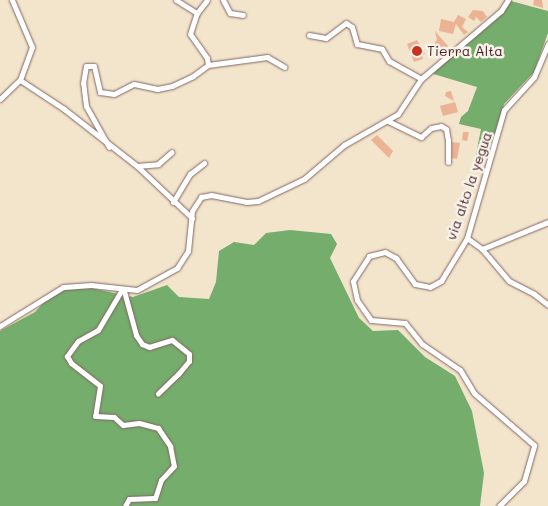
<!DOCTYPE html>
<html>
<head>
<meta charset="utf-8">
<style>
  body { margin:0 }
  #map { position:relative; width:548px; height:506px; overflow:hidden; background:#f2e5cc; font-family:Mali,sans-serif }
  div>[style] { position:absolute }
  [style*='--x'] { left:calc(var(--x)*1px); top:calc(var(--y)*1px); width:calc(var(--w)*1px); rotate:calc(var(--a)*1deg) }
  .forest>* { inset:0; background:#74ad6c }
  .building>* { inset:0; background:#ebb293 }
  .roads { filter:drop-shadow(0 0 1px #856463) drop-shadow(0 0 1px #856463) }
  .minor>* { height:5px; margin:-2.5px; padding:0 2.5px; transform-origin:2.5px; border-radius:2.5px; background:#fff }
  .dots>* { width:14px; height:14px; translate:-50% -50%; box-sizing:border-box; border:2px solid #f7f3e8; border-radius:50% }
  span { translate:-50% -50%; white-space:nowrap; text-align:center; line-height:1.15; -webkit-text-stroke:5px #f7f3e8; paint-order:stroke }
  .poi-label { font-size:14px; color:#4a1f2b }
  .left { translate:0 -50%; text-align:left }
  .street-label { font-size:14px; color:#4a1f2b }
</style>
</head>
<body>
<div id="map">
  <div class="forest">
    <div style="clip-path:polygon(511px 1px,548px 11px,548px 33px,534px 72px,504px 104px,500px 123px,485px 158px,479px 159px,476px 154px,481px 129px,459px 124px,461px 117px,468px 111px,477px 87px,430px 73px,504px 11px)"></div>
    <div style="clip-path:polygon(290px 230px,331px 234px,337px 244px,330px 258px,359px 318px,373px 331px,398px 330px,425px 357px,455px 376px,472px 411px,484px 473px,480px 506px,0 506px,0 331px,35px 312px,51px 295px,66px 290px,91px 288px,133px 297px,167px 285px,179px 297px,209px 299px,216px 282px,219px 251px,234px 242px,254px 245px,266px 233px)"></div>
  </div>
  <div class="building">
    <div style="clip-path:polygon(534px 0,542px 0,543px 8px,533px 5px)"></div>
    <div style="clip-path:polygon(473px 10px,483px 11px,487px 17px,481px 22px,476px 17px,474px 21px,468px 17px)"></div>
    <div style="clip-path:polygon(458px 15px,466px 19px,462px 27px,468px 32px,464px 35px,456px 24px,453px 34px,439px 31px,441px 19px,454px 22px)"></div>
    <div style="clip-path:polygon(435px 31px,448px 46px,442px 52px,434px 44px,437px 40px)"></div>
    <div style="clip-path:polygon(417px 40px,425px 54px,422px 55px,423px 59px,414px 62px,407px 44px)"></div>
    <div style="clip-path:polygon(451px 91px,454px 101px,445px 96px,446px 92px)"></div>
    <div style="clip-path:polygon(455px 102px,458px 112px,443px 116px,440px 106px)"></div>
    <div style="clip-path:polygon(463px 132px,469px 132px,467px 141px,462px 140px)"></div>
    <div style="clip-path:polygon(377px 135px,393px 151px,389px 158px,371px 140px)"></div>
    <div style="clip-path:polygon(452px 142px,460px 143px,457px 159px,452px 158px)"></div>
  </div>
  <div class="roads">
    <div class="minor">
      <div style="--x:176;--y:0;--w:25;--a:32"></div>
      <div style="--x:223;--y:0;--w:15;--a:62"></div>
      <div style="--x:230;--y:13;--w:13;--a:9"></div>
      <div style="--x:309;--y:35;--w:17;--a:10"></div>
      <div style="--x:326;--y:38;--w:25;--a:-37"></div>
      <div style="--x:346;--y:23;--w:7;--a:34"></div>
      <div style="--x:352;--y:27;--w:18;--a:74"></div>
      <div style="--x:357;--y:44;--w:25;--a:11"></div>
      <div style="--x:382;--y:49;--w:14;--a:60"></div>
      <div style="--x:389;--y:61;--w:37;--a:29"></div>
      <div style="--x:208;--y:65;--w:60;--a:-7.7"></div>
      <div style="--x:267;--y:57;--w:20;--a:30"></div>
      <div style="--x:20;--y:80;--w:53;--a:33.4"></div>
      <div style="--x:64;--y:109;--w:93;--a:38"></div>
      <div style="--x:137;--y:166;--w:76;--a:43.4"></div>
      <div style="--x:0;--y:99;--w:28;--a:-44"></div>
      <div style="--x:20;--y:80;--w:35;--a:-70"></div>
      <div style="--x:32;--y:47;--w:51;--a:-113.1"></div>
      <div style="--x:388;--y:121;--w:37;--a:26"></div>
      <div style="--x:421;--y:137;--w:13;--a:-42"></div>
      <div style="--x:431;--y:128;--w:10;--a:-11"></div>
      <div style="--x:441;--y:126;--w:6;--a:31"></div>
      <div style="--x:446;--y:129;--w:11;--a:80"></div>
      <div style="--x:448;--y:140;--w:22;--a:90"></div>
      <div style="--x:109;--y:147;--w:47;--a:-119.3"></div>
      <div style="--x:86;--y:106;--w:23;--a:-97"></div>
      <div style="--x:83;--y:83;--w:17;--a:-80"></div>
      <div style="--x:86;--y:66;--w:8;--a:0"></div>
      <div style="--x:94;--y:66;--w:27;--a:77"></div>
      <div style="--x:100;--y:92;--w:14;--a:8"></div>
      <div style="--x:114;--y:94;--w:22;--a:-27"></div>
      <div style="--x:134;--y:84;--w:24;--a:12"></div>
      <div style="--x:157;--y:89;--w:15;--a:-11"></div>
      <div style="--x:172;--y:86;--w:23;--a:-25"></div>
      <div style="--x:193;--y:76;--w:19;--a:-36"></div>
      <div style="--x:208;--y:65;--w:7;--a:-98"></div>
      <div style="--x:207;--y:58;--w:29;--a:-125"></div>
      <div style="--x:190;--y:34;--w:22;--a:-72"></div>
      <div style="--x:197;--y:13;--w:16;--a:-52"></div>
      <div style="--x:137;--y:166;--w:21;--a:-5"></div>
      <div style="--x:158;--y:164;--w:18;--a:-41"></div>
      <div style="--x:173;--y:202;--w:33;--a:-59"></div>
      <div style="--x:190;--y:174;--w:18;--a:-38"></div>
      <div style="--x:467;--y:238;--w:19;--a:36"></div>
      <div style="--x:482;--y:249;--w:42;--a:49.8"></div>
      <div style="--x:509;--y:281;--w:28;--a:27"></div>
      <div style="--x:534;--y:294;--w:18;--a:38"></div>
      <div style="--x:482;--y:249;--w:71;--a:-22.2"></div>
      <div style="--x:121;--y:291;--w:45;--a:120.5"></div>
      <div style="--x:98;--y:330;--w:23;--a:151"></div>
      <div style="--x:78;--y:341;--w:19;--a:126"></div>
      <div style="--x:67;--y:356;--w:8;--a:60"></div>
      <div style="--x:71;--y:363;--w:37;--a:38"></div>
      <div style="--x:100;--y:386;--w:30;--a:99"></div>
      <div style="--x:95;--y:416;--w:19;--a:3"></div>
      <div style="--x:114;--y:417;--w:12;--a:42"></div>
      <div style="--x:123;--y:425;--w:16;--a:-7"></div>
      <div style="--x:139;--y:423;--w:20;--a:15"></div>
      <div style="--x:158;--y:428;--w:22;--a:56"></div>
      <div style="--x:170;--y:446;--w:20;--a:79"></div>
      <div style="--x:174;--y:466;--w:19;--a:133"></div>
      <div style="--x:161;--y:480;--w:19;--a:108"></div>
      <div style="--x:155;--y:498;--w:26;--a:178"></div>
      <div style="--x:129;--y:499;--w:8;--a:120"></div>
      <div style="--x:124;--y:291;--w:46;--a:74.7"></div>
      <div style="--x:136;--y:335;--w:11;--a:56"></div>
      <div style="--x:142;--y:344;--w:8;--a:23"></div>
      <div style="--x:149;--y:347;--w:24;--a:-17"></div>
      <div style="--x:172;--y:340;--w:22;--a:39"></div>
      <div style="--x:189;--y:354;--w:7;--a:90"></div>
      <div style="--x:189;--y:361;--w:17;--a:130"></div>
      <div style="--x:178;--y:374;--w:28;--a:136"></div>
      <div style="--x:0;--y:326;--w:74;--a:-31.8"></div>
      <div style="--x:63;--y:287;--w:28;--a:-4"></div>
      <div style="--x:91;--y:285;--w:46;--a:6.2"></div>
      <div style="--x:137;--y:290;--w:46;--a:-28.8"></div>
      <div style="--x:177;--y:268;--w:20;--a:-57"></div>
      <div style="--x:188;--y:251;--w:40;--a:-84.3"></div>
      <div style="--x:192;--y:211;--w:17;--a:-57"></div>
      <div style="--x:201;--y:197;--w:10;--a:-11"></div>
      <div style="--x:211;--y:195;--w:36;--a:11"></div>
      <div style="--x:246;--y:202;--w:12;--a:-5"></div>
      <div style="--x:258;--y:201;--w:51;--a:-25.6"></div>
      <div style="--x:304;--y:179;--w:52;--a:-40.4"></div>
      <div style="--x:344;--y:145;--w:62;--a:-29.9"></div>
      <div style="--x:398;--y:114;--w:42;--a:-56.7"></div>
      <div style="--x:421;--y:79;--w:105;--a:-40.4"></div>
      <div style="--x:501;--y:11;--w:13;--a:-58"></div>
      <div style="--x:499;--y:506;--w:35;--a:-45"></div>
      <div style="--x:524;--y:481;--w:37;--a:-74"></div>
      <div style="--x:534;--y:445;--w:79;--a:-139.1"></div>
      <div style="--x:474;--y:393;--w:27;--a:-121"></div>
      <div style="--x:460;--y:370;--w:46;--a:-145.6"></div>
      <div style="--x:422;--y:344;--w:27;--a:-129"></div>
      <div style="--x:405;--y:323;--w:34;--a:-175"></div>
      <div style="--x:371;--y:320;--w:24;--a:-125"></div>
      <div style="--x:357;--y:300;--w:19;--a:-102"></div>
      <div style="--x:353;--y:281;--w:30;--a:-57"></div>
      <div style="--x:369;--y:256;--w:16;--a:-14"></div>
      <div style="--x:385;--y:252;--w:13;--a:29"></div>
      <div style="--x:396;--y:258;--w:32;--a:54"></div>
      <div style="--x:415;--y:284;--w:15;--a:11"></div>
      <div style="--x:430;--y:287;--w:13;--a:-29"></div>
      <div style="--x:441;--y:281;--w:50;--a:-58.8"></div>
      <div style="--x:467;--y:238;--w:133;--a:-73.9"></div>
      <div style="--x:504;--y:110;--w:45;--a:-47.7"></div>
      <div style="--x:534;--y:77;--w:36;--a:-67"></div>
    </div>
  </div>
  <div class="dots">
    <div style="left:417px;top:51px;background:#c8321e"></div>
  </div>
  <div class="poi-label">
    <span class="left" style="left:427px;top:51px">Tierra Alta</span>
  </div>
  <div class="street-label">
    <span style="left:469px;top:186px;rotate:-71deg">via alto la yegua</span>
  </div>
</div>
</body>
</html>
